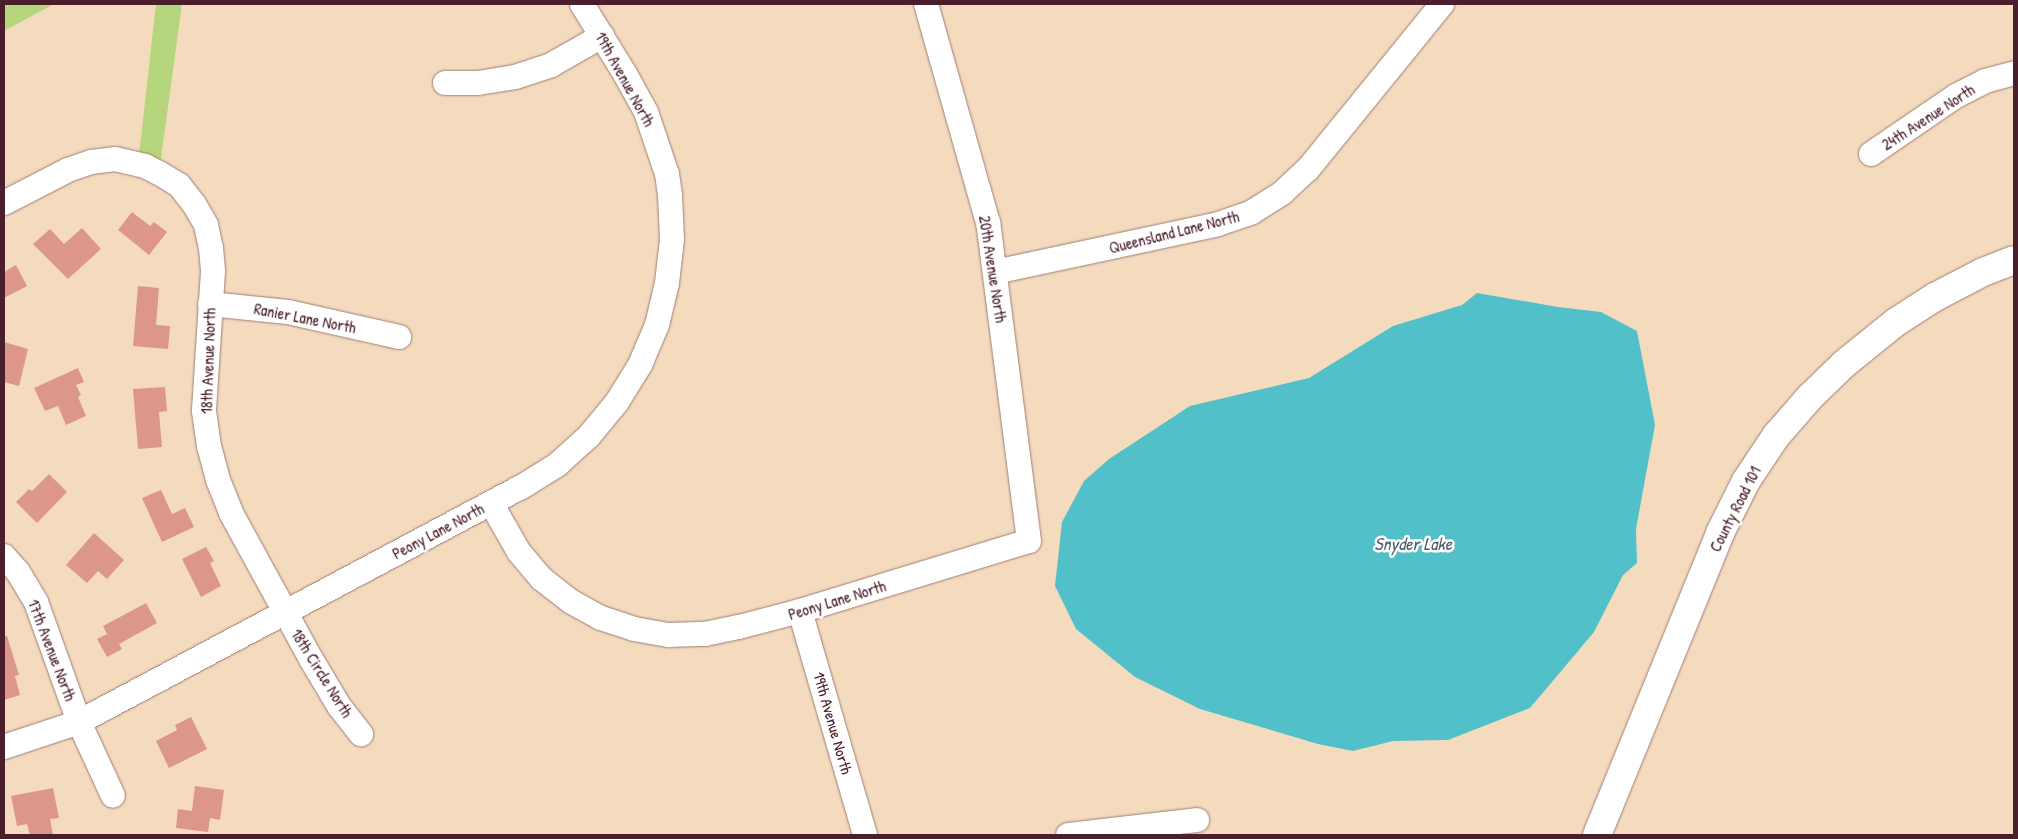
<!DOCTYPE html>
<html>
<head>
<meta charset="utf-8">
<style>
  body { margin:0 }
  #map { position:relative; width:2018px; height:839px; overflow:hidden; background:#f4dbbe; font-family:"Patrick Hand",sans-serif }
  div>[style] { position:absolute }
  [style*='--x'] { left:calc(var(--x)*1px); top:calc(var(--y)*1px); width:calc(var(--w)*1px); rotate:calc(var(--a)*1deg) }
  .green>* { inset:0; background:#b6d67e }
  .water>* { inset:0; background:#52c0c8 }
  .building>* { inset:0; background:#dd968c }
  .roads { filter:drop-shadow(0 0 1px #9f7d74) drop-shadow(0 0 1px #9f7d74) }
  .minor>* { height:24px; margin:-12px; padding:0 12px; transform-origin:12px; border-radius:12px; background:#fff }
  .major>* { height:28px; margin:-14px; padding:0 14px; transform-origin:14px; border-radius:14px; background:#fff }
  span { translate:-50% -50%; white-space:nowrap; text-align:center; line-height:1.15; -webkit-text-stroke:5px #fff; paint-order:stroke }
  .street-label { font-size:16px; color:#4a1f2b }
  .water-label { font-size:18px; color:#4d5f6a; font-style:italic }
  .frame { position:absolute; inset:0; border:5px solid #4a1f2b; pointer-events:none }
</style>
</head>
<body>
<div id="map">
  <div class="green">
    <div style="clip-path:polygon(4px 4px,54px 4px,4px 31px)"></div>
    <div style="clip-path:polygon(156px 4px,182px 4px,159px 173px,138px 164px)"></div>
  </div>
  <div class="water">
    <div style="clip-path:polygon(1477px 293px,1558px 307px,1601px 312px,1637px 331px,1655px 425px,1636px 529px,1637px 563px,1623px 575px,1594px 632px,1530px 708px,1448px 740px,1393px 741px,1353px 751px,1318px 744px,1200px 709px,1135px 677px,1076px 629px,1055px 586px,1062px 522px,1084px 481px,1109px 459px,1190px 406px,1309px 378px,1393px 326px,1462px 305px)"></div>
  </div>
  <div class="building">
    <div style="clip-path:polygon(132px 212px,150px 226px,154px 222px,167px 232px,149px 255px,118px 230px)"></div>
    <div style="clip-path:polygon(82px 228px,101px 249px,68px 279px,33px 244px,50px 229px,64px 244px)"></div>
    <div style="clip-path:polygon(16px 265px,27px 286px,4px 298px,4px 272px)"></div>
    <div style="clip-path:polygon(138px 286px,159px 288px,156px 325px,170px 326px,168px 349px,133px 346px)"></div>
    <div style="clip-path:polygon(4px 342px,28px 349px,19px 386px,4px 382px)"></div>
    <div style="clip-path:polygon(78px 368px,84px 382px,76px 385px,81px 395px,78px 397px,86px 416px,66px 425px,58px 406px,45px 411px,34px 388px)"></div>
    <div style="clip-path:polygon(165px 387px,167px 411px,159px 412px,162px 447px,138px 449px,133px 389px)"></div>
    <div style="clip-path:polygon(49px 474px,67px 492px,37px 523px,16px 502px,29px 489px,32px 491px)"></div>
    <div style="clip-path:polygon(161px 490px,172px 514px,185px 508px,194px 527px,162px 542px,142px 498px)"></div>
    <div style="clip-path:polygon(94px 533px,124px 560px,107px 579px,98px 571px,87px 583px,66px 565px)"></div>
    <div style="clip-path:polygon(206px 547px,214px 561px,210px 563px,221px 586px,201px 597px,182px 559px)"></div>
    <div style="clip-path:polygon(146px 603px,157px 623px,119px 644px,122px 649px,107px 657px,97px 639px,107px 634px,103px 626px)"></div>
    <div style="clip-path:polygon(4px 636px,7px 636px,19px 675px,15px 676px,20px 695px,4px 700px)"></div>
    <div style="clip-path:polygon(191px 717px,207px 749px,169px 768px,156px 741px,177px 730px,175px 725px)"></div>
    <div style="clip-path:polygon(195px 786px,224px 790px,220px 820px,210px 818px,208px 832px,176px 828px,178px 809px,192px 811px)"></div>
    <div style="clip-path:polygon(53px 788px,59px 818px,50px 819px,53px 835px,30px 835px,27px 824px,17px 826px,11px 796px)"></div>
  </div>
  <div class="roads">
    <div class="minor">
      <div style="--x:445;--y:83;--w:33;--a:0"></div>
      <div style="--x:478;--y:83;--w:37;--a:-9"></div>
      <div style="--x:515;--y:77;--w:38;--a:-18"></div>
      <div style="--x:551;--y:65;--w:59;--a:-29.6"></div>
      <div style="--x:1871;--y:154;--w:103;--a:-34.3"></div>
      <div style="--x:1956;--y:96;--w:33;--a:-27"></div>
      <div style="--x:1985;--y:81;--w:30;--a:-15"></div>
      <div style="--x:4;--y:203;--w:72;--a:-27.3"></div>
      <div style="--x:68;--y:170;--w:24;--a:-19"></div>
      <div style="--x:91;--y:162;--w:24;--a:-7"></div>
      <div style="--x:115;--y:159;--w:31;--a:13"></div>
      <div style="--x:145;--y:166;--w:16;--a:27"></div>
      <div style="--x:159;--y:173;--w:23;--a:31"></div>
      <div style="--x:179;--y:185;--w:24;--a:52"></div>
      <div style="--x:194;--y:204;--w:24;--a:60"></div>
      <div style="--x:206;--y:225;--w:24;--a:78"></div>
      <div style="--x:211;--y:248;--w:23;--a:85"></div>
      <div style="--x:213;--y:271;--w:140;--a:93.7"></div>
      <div style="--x:204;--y:411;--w:35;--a:82"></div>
      <div style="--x:209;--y:446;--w:35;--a:75"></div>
      <div style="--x:218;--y:480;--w:35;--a:68"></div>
      <div style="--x:231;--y:513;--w:166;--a:61.3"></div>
      <div style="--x:311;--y:659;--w:55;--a:59.2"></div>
      <div style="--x:339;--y:706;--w:36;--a:52"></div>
      <div style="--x:995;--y:272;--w:228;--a:-12.1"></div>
      <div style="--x:1218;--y:224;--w:36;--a:-19"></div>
      <div style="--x:1252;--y:212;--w:36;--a:-32"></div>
      <div style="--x:1282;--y:193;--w:35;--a:-43"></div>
      <div style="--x:1308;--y:169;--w:213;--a:-50.9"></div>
      <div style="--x:210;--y:304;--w:78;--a:5.9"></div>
      <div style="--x:288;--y:312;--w:114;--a:12.7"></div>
      <div style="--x:491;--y:503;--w:56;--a:60.3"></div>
      <div style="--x:519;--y:552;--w:35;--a:50"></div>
      <div style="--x:542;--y:579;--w:36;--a:38"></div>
      <div style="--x:570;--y:601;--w:35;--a:29"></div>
      <div style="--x:601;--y:618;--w:35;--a:18"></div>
      <div style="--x:634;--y:629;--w:36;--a:10"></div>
      <div style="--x:669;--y:635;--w:36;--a:-2"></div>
      <div style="--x:705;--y:634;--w:35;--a:-12"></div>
      <div style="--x:739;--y:627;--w:63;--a:-14.7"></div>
      <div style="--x:800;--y:611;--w:239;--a:-17"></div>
      <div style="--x:1029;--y:541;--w:321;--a:-97.3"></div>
      <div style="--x:988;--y:223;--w:228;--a:-105.8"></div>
      <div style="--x:4;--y:556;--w:21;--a:49"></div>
      <div style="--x:18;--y:572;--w:35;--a:59"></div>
      <div style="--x:36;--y:602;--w:127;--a:70.3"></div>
      <div style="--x:79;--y:722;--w:81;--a:65.3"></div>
      <div style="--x:800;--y:611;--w:233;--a:73.8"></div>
      <div style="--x:4;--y:747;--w:79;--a:-18.4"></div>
      <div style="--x:79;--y:722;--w:499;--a:-28"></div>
      <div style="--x:520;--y:488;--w:44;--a:-31.9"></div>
      <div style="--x:557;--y:465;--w:43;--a:-42.2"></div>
      <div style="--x:589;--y:436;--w:44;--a:-50.5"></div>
      <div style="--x:617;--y:402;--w:44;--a:-58.1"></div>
      <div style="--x:640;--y:365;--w:43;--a:-67"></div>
      <div style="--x:657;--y:325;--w:43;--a:-76.6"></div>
      <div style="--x:667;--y:283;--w:44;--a:-83.5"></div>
      <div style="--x:672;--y:239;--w:44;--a:-92.6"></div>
      <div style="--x:670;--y:195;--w:21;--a:-98"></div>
      <div style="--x:667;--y:174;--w:65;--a:-108.7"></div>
      <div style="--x:646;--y:112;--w:43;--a:-118.9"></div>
      <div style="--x:625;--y:74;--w:82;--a:-121.6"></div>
      <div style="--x:1068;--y:835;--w:130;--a:-6.6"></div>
    </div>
    <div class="major">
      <div style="--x:1597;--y:835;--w:326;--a:-67.8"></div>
      <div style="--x:1720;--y:533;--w:58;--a:-63.4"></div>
      <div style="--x:1746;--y:481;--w:54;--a:-56.3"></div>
      <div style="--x:1776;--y:436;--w:52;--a:-48.9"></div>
      <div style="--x:1810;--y:397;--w:47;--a:-44.1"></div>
      <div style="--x:1844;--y:364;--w:67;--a:-38.9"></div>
      <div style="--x:1896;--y:322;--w:46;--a:-32.7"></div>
      <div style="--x:1935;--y:297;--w:54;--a:-27.5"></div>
      <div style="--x:1983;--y:272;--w:33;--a:-21"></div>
    </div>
  </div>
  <div class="street-label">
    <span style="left:625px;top:79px;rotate:61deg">19th Avenue North</span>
    <span style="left:1928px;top:117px;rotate:-33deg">24th Avenue North</span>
    <span style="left:1174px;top:232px;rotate:-14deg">Queensland Lane North</span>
    <span style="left:993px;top:269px;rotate:81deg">20th Avenue North</span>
    <span style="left:305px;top:318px;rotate:11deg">Ranier Lane North</span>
    <span style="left:208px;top:361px;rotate:-88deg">18th Avenue North</span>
    <span style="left:1735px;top:509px;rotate:-63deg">County Road 101</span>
    <span style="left:438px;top:531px;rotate:-28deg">Peony Lane North</span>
    <span style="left:837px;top:600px;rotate:-17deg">Peony Lane North</span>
    <span style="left:52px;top:650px;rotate:69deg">17th Avenue North</span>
    <span style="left:322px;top:673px;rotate:58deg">18th Circle North</span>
    <span style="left:833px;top:723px;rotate:74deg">19th Avenue North</span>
  </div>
  <div class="water-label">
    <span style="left:1413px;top:544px">Snyder Lake</span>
  </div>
  <div class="frame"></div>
</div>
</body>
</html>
